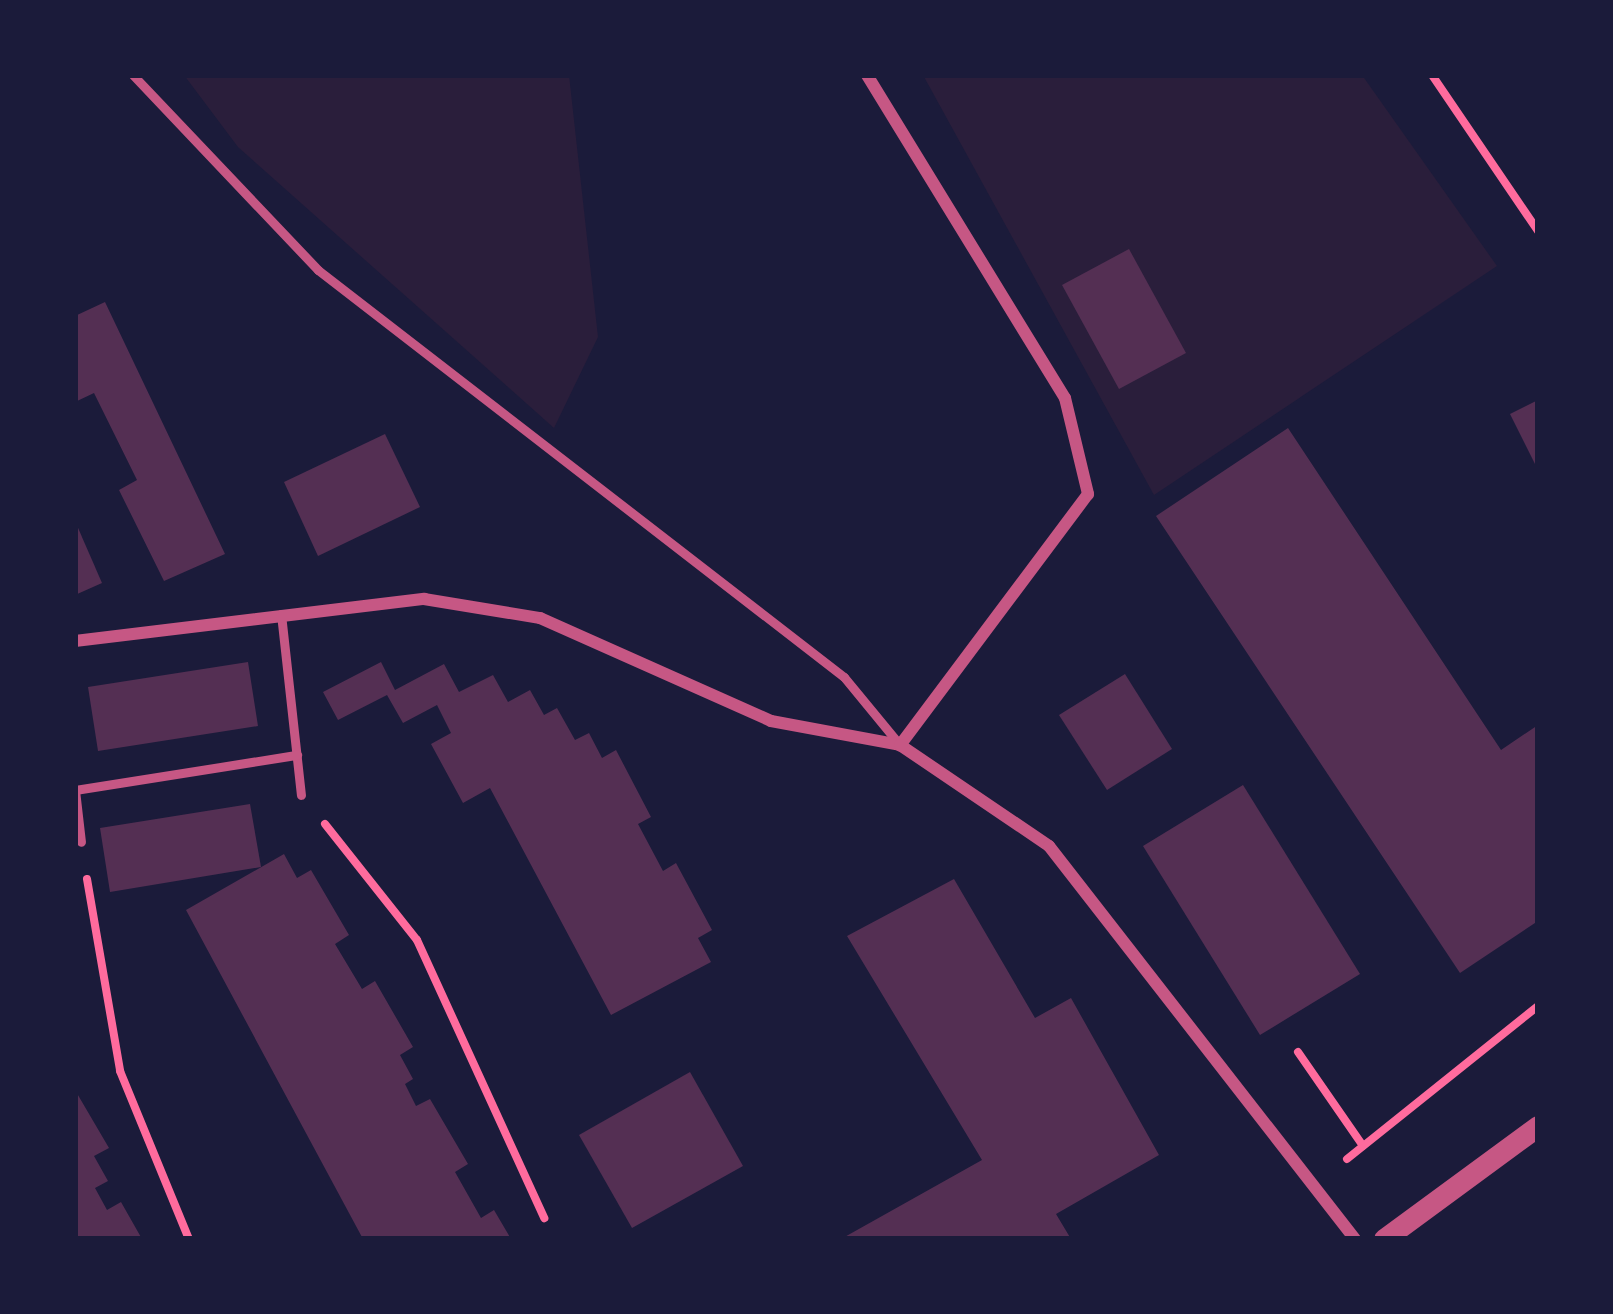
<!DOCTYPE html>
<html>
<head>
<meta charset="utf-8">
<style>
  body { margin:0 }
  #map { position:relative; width:1613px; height:1314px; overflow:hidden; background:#1b1b3a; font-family:Figtree,sans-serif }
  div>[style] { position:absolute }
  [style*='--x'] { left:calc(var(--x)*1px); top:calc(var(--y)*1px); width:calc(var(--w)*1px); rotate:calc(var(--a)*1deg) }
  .green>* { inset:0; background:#2a1e3b }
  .building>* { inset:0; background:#542f53 }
  .path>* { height:8px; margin:-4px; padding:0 4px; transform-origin:4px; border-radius:4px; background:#ff6b9d }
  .service>* { height:9px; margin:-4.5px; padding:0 4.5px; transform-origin:4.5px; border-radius:4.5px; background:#c65784 }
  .minor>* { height:12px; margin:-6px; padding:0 6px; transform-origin:6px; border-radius:6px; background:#c65784 }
  .tertiary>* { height:21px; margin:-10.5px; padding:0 10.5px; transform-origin:10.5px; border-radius:10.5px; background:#c65784 }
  span { translate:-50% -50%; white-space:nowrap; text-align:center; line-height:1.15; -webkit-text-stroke:12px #1b1b3a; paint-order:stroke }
  .frame { position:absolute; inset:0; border:78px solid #1b1b3a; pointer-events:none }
</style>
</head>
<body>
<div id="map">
  <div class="green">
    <div style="clip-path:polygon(184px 75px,569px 75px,598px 337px,554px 428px,238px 147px)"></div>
    <div style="clip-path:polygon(923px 75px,1362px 75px,1497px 266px,1154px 495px)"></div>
  </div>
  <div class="building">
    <div style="clip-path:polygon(1129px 249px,1186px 353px,1119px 389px,1062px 285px)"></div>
    <div style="clip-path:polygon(105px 302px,225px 554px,164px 581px,119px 490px,137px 480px,94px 393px,75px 402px,75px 316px)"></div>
    <div style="clip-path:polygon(1538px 400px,1538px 470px,1510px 414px)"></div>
    <div style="clip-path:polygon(1288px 428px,1501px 750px,1538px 725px,1538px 921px,1460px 973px,1156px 516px)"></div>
    <div style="clip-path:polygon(385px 434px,420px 507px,318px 556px,284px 482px)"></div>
    <div style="clip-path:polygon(75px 521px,102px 583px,75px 595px)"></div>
    <div style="clip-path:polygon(248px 662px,258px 726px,98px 751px,88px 687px)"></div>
    <div style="clip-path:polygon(381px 662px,395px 690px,444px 664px,459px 692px,493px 675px,508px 702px,530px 690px,544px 715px,557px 708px,575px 740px,589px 733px,602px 758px,616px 750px,651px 817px,638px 824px,663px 871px,676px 863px,712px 930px,698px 938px,711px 962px,611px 1015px,490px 788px,463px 803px,431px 744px,451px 733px,437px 705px,403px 723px,387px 695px,338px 720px,323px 692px)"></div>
    <div style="clip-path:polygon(1125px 674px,1172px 749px,1107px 790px,1059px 715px)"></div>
    <div style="clip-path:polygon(1243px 785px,1360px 974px,1260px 1035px,1143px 846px)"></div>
    <div style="clip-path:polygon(250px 804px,261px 867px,110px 892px,100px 828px)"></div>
    <div style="clip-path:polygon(284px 854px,297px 878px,311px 870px,349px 935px,335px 944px,362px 989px,375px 981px,413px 1047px,400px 1055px,413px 1079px,405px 1084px,416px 1106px,430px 1099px,468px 1164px,455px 1172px,481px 1218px,494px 1210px,511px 1239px,363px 1239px,186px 910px)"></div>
    <div style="clip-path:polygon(954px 879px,1035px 1018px,1071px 998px,1159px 1155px,1056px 1214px,1071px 1239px,841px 1239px,982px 1160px,847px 936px)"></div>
    <div style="clip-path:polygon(690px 1072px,743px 1166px,632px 1228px,579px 1135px)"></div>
    <div style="clip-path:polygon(75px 1090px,109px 1148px,94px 1156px,108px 1181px,95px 1188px,107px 1210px,121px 1202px,142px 1239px,75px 1239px)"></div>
  </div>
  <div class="path">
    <div style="--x:1432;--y:75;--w:189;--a:55.8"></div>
    <div style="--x:325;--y:824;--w:148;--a:51.6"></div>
    <div style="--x:417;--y:940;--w:306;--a:65.4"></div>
    <div style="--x:87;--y:879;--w:195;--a:80.2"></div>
    <div style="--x:120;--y:1071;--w:182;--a:67.7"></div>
    <div style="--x:1298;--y:1052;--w:114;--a:55.3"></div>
    <div style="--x:1347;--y:1159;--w:245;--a:-38.7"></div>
  </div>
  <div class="service">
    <div style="--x:133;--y:75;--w:269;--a:46.5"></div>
    <div style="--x:318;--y:270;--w:665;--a:37.73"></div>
    <div style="--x:844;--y:677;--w:87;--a:50.6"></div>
    <div style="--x:281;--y:614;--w:182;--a:83.7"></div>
    <div style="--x:75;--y:790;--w:225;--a:-9"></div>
    <div style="--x:75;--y:790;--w:52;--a:83.4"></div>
  </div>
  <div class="minor">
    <div style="--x:867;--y:75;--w:379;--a:58.5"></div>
    <div style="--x:1065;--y:398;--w:99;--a:76.5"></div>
    <div style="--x:1088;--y:494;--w:314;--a:126.8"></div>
    <div style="--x:75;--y:641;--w:352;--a:-6.9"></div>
    <div style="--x:424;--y:599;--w:118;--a:9.3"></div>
    <div style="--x:540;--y:618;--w:253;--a:24"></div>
    <div style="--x:771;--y:721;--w:131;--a:10.5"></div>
    <div style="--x:900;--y:745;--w:180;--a:34.1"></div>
    <div style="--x:1049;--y:846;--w:498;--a:52.1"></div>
  </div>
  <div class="tertiary">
    <div style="--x:1384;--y:1239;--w:191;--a:-36.3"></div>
  </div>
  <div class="frame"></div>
</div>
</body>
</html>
